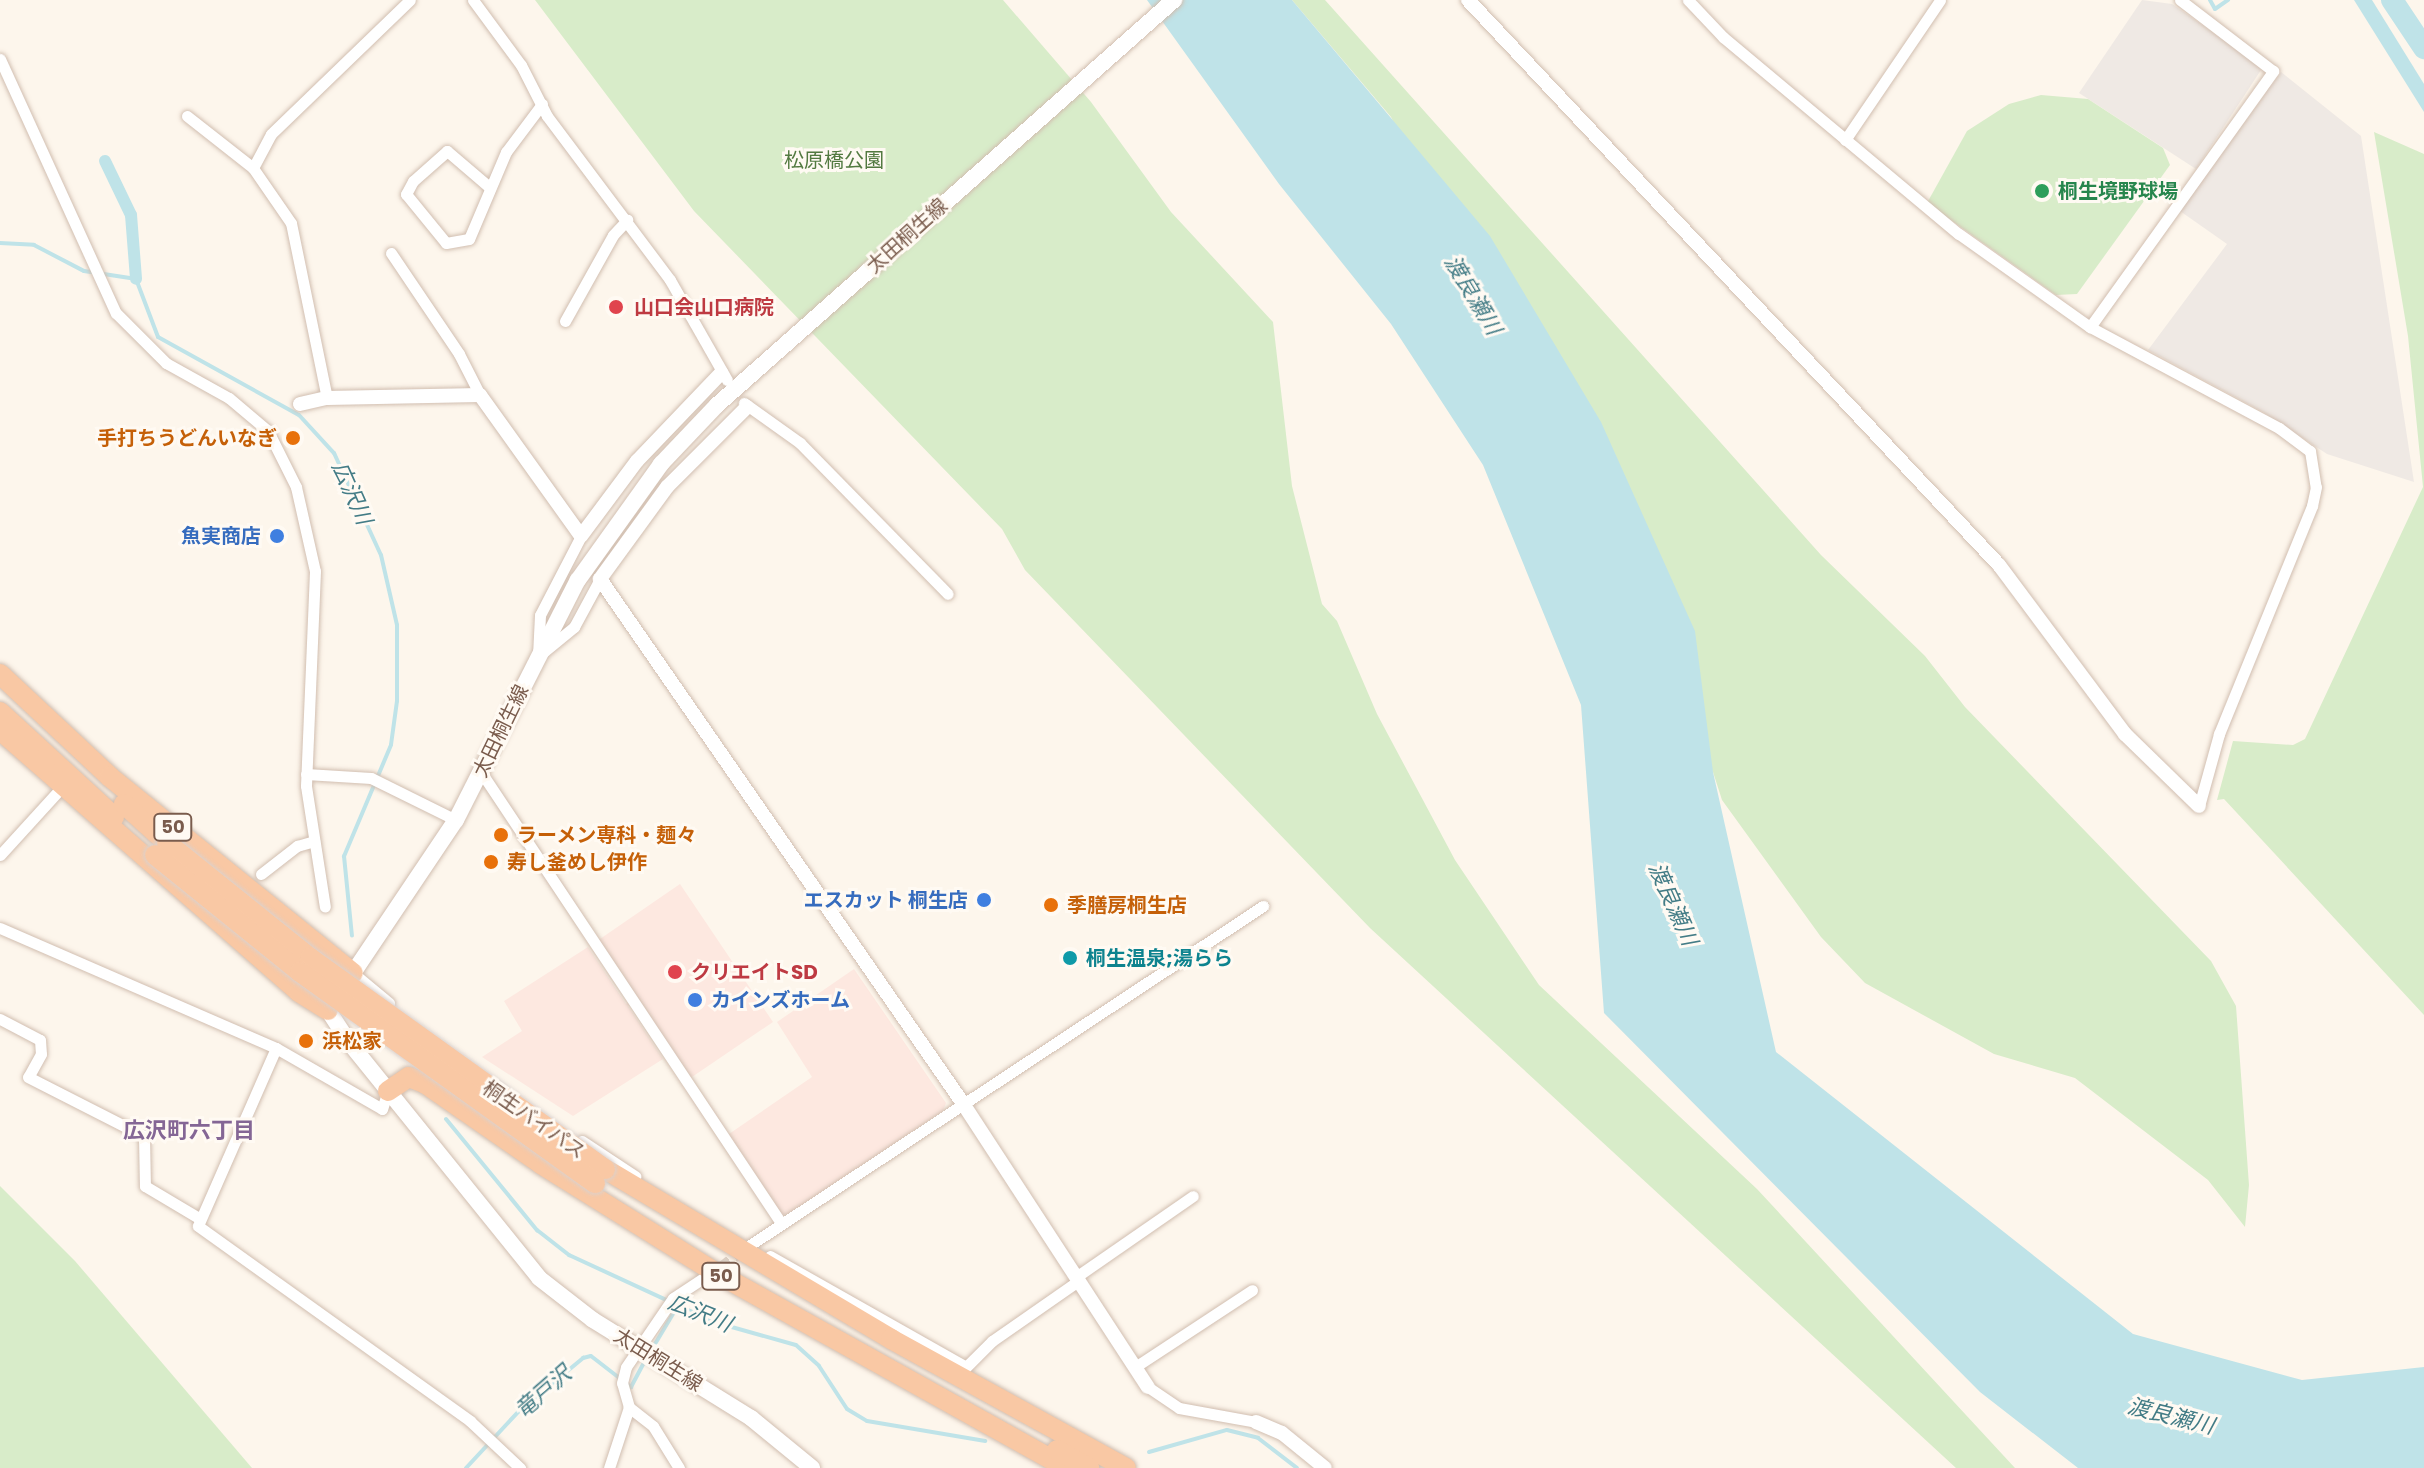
<!DOCTYPE html>
<html>
<head>
<meta charset="utf-8">
<style>
  body { margin:0 }
  #map { position:relative; width:2424px; height:1468px; overflow:hidden; background:#fdf6ec; font-family:Poppins,"Noto Sans JP",sans-serif }
  div>[style] { position:absolute }
  [style*='--x'] { left:calc(var(--x)*1px); top:calc(var(--y)*1px); width:calc(var(--w)*1px); rotate:calc(var(--a)*1deg) }
  .commercial>* { inset:0; background:#fde8e0 }
  .industrial>* { inset:0; background:#efe9e4 }
  .green>* { inset:0; background:#d8ecc9 }
  .water>* { inset:0; background:#bfe3e8 }
  .stream>* { height:4px; margin:-2px; padding:0 2px; transform-origin:2px; border-radius:2px; background:#bfe3e8 }
  .canal>* { height:12px; margin:-6px; padding:0 6px; transform-origin:6px; border-radius:6px; background:#bfe3e8 }
  .river>* { height:22px; margin:-11px; padding:0 11px; transform-origin:11px; border-radius:11px; background:#bfe3e8 }
  .minor-tunnel>* { height:11px; margin-top:-5.5px; transform-origin:0; background:repeating-linear-gradient(90deg,#dcd0c4 0 11px,transparent 0 16.5px) }
  .roads { filter:drop-shadow(0 0 2px #d1beb0) drop-shadow(0 0 2px #d1beb0) }
  .minor>* { height:11px; margin:-5.5px; padding:0 5.5px; transform-origin:5.5px; border-radius:5.5px; background:#fff }
  .tertiary>* { height:14px; margin:-7px; padding:0 7px; transform-origin:7px; border-radius:7px; background:#fff }
  .secondary>* { height:16px; margin:-8px; padding:0 8px; transform-origin:8px; border-radius:8px; background:#fff }
  .trunk>* { height:20px; margin:-10px; padding:0 10px; transform-origin:10px; border-radius:10px; background:#f9c8a4 }
  .bridges { filter:drop-shadow(0 0 2px #dad1cd) drop-shadow(0 0 2px #dad1cd) }
  .trunk-bridge>* { height:20px; margin:-10px; padding:0 10px; transform-origin:10px; border-radius:10px; background:#f9c8a4 }
  .dots>* { width:22px; height:22px; translate:-50% -50%; box-sizing:border-box; border:4px solid #fffaf3; border-radius:50% }
  span { translate:-50% -50%; white-space:nowrap; text-align:center; line-height:1.15; -webkit-text-stroke:6px #fffaf3; paint-order:stroke }
  .shield-label span { padding:2px 6px; background:#fffaf3; border:2px solid; border-radius:6px; -webkit-text-stroke-width:0 }
  .shield-label { font-size:18px; color:#7a5c4d; font-weight:700 }
  .park-label { font-size:20px; color:#537a41 }
  .leisure-label { font-size:20px; color:#27864d; font-weight:700 }
  .left { translate:0 -50%; text-align:left }
  .street-label { font-size:20px; color:#7a5c4d }
  .health-label { font-size:20px; color:#be3a42; font-weight:700 }
  .food-label { font-size:20px; color:#c56008; font-weight:700 }
  .right { translate:-100% -50%; text-align:right }
  .shop-label { font-size:20px; color:#366cbe; font-weight:700 }
  .culture-label { font-size:20px; color:#0d838f; font-weight:700 }
  .water-label { font-size:22px; color:#437c86; font-style:italic }
  .neighbourhood-label { font-size:22px; color:#846695; font-weight:700 }
</style>
</head>
<body>
<div id="map">
  <div class="commercial">
    <div style="clip-path:polygon(680px 884px,773px 1022px,689px 1079px,635px 1001px,628px 1006px,663px 1059px,573px 1116px,482px 1057px,522px 1031px,504px 1001px,588px 947px,626px 1004px,634px 999px,597px 941px)"></div>
    <div style="clip-path:polygon(854px 969px,946px 1103px,943px 1111px,789px 1214px,780px 1214px,726px 1136px,812px 1077px,777px 1022px)"></div>
  </div>
  <div class="industrial">
    <div style="clip-path:polygon(2142px 0,2172px 4px,2263px 67px,2196px 169px,2079px 93px)"></div>
    <div style="clip-path:polygon(2281px 72px,2361px 136px,2414px 482px,2327px 454px,2263px 412px,2148px 350px,2227px 244px,2180px 211px)"></div>
  </div>
  <div class="green">
    <div style="clip-path:polygon(535px 0,1003px 0,1091px 102px,1171px 212px,1273px 322px,1292px 486px,1322px 604px,1337px 621px,1377px 714px,1455px 860px,1539px 985px,1757px 1189px,2015px 1468px,1956px 1468px,1370px 928px,1025px 570px,1002px 529px,694px 211px)"></div>
    <div style="clip-path:polygon(1292px 0,1325px 0,1821px 555px,1925px 656px,1965px 707px,2211px 961px,2236px 1006px,2249px 1185px,2245px 1227px,2208px 1180px,2075px 1078px,1994px 1054px,1865px 983px,1821px 937px,1722px 800px,1713px 772px,1391px 117px)"></div>
    <div style="clip-path:polygon(2041px 95px,2088px 99px,2163px 148px,2170px 165px,2077px 294px,2056px 295px,1927px 203px,1967px 131px,2009px 104px)"></div>
    <div style="clip-path:polygon(2374px 132px,2424px 154px,2424px 1015px,2224px 799px,2217px 800px,2233px 741px,2293px 745px,2305px 739px,2423px 487px,2408px 336px)"></div>
    <div style="clip-path:polygon(0 1186px,75px 1261px,252px 1468px,0 1468px)"></div>
  </div>
  <div class="water">
    <div style="clip-path:polygon(1147px 0,1292px 0,1490px 236px,1601px 422px,1695px 631px,1713px 772px,1776px 1052px,2133px 1334px,2302px 1380px,2424px 1367px,2424px 1468px,2078px 1468px,1980px 1392px,1604px 1013px,1581px 705px,1483px 465px,1391px 324px,1279px 184px)"></div>
    <div style="clip-path:polygon(2354px 0,2372px 0,2424px 84px,2424px 112px)"></div>
  </div>
  <div class="stream">
    <div style="--x:2210;--y:0;--w:10;--a:61"></div>
    <div style="--x:2215;--y:9;--w:16;--a:-35"></div>
    <div style="--x:0;--y:243;--w:34;--a:3"></div>
    <div style="--x:34;--y:245;--w:56;--a:27.5"></div>
    <div style="--x:84;--y:271;--w:53;--a:8.7"></div>
    <div style="--x:136;--y:279;--w:62;--a:69.2"></div>
    <div style="--x:158;--y:337;--w:161;--a:29"></div>
    <div style="--x:299;--y:415;--w:52;--a:47.4"></div>
    <div style="--x:334;--y:453;--w:112;--a:65.3"></div>
    <div style="--x:381;--y:555;--w:72;--a:77.1"></div>
    <div style="--x:397;--y:625;--w:76;--a:90"></div>
    <div style="--x:397;--y:701;--w:44;--a:97.8"></div>
    <div style="--x:391;--y:745;--w:121;--a:112.9"></div>
    <div style="--x:344;--y:856;--w:80;--a:84.3"></div>
    <div style="--x:446;--y:1119;--w:144;--a:50.7"></div>
    <div style="--x:537;--y:1230;--w:41;--a:38"></div>
    <div style="--x:569;--y:1255;--w:160;--a:24.8"></div>
    <div style="--x:714;--y:1322;--w:85;--a:15.7"></div>
    <div style="--x:796;--y:1345;--w:31;--a:42"></div>
    <div style="--x:819;--y:1366;--w:51;--a:56.9"></div>
    <div style="--x:847;--y:1409;--w:23;--a:31"></div>
    <div style="--x:867;--y:1421;--w:120;--a:9.6"></div>
    <div style="--x:652;--y:1349;--w:49;--a:-59.2"></div>
    <div style="--x:1149;--y:1452;--w:81;--a:-15.8"></div>
    <div style="--x:1227;--y:1430;--w:32;--a:14"></div>
    <div style="--x:1258;--y:1438;--w:49;--a:37.6"></div>
    <div style="--x:466;--y:1468;--w:76;--a:-47.1"></div>
    <div style="--x:518;--y:1412;--w:85;--a:-39.7"></div>
    <div style="--x:583;--y:1358;--w:8;--a:-14"></div>
    <div style="--x:591;--y:1356;--w:51;--a:37.8"></div>
    <div style="--x:631;--y:1387;--w:34;--a:-62"></div>
  </div>
  <div class="canal">
    <div style="--x:105;--y:161;--w:60;--a:64.3"></div>
    <div style="--x:131;--y:215;--w:64;--a:85.5"></div>
  </div>
  <div class="river">
    <div style="--x:2392;--y:0;--w:58;--a:56.3"></div>
  </div>
  <div class="minor-tunnel">
    <div style="--x:721;--y:1267;--w:28;--a:-38"></div>
  </div>
  <div class="roads">
    <div class="minor">
      <div style="--x:473;--y:0;--w:81;--a:53.6"></div>
      <div style="--x:521;--y:65;--w:57;--a:63"></div>
      <div style="--x:547;--y:116;--w:205;--a:53.1"></div>
      <div style="--x:670;--y:280;--w:115;--a:60.3"></div>
      <div style="--x:1688;--y:0;--w:51;--a:46.6"></div>
      <div style="--x:1723;--y:37;--w:307;--a:39.9"></div>
      <div style="--x:1959;--y:234;--w:161;--a:35.4"></div>
      <div style="--x:2090;--y:327;--w:214;--a:28.1"></div>
      <div style="--x:2279;--y:428;--w:39;--a:37"></div>
      <div style="--x:2310;--y:451;--w:36;--a:81"></div>
      <div style="--x:2316;--y:487;--w:19;--a:102"></div>
      <div style="--x:2312;--y:506;--w:246;--a:112.2"></div>
      <div style="--x:2219;--y:734;--w:75;--a:105.5"></div>
      <div style="--x:0;--y:59;--w:279;--a:65.5"></div>
      <div style="--x:116;--y:313;--w:71;--a:45"></div>
      <div style="--x:166;--y:363;--w:72;--a:29.1"></div>
      <div style="--x:229;--y:398;--w:51;--a:40.2"></div>
      <div style="--x:268;--y:431;--w:63;--a:63.4"></div>
      <div style="--x:296;--y:487;--w:86;--a:77.3"></div>
      <div style="--x:315;--y:571;--w:215;--a:92.4"></div>
      <div style="--x:306;--y:786;--w:122;--a:81.1"></div>
      <div style="--x:187;--y:116;--w:84;--a:38.2"></div>
      <div style="--x:253;--y:168;--w:67;--a:55.4"></div>
      <div style="--x:291;--y:223;--w:179;--a:78.4"></div>
      <div style="--x:1845;--y:140;--w:169;--a:-55.8"></div>
      <div style="--x:253;--y:168;--w:38;--a:-62"></div>
      <div style="--x:271;--y:134;--w:193;--a:-44"></div>
      <div style="--x:488;--y:186;--w:54;--a:-139.5"></div>
      <div style="--x:447;--y:151;--w:45;--a:138.6"></div>
      <div style="--x:413;--y:181;--w:15;--a:118"></div>
      <div style="--x:406;--y:194;--w:63;--a:50.8"></div>
      <div style="--x:446;--y:243;--w:23;--a:-10"></div>
      <div style="--x:469;--y:239;--w:95;--a:-67"></div>
      <div style="--x:506;--y:152;--w:60;--a:-53.1"></div>
      <div style="--x:391;--y:253;--w:122;--a:56"></div>
      <div style="--x:459;--y:354;--w:46;--a:62.9"></div>
      <div style="--x:565;--y:321;--w:98;--a:-60.8"></div>
      <div style="--x:613;--y:235;--w:21;--a:-47"></div>
      <div style="--x:2090;--y:327;--w:315;--a:-54.4"></div>
      <div style="--x:2273;--y:71;--w:117;--a:-142.6"></div>
      <div style="--x:744;--y:403;--w:69;--a:35.5"></div>
      <div style="--x:800;--y:443;--w:211;--a:45.6"></div>
      <div style="--x:541;--y:654;--w:43;--a:-39.3"></div>
      <div style="--x:574;--y:627;--w:55;--a:-61.6"></div>
      <div style="--x:538;--y:656;--w:41;--a:-87.2"></div>
      <div style="--x:540;--y:615;--w:89;--a:-62.6"></div>
      <div style="--x:481;--y:772;--w:542;--a:56.37"></div>
      <div style="--x:306;--y:774;--w:65;--a:3.5"></div>
      <div style="--x:371;--y:778;--w:95;--a:26.3"></div>
      <div style="--x:0;--y:855;--w:91;--a:-47.7"></div>
      <div style="--x:261;--y:874;--w:46;--a:-37.9"></div>
      <div style="--x:297;--y:846;--w:18;--a:-16"></div>
      <div style="--x:0;--y:928;--w:301;--a:23.5"></div>
      <div style="--x:276;--y:1048;--w:122;--a:29.9"></div>
      <div style="--x:382;--y:1109;--w:19;--a:-72"></div>
      <div style="--x:353;--y:973;--w:47;--a:39.8"></div>
      <div style="--x:0;--y:1019;--w:45;--a:27.7"></div>
      <div style="--x:40;--y:1040;--w:14;--a:86"></div>
      <div style="--x:41;--y:1054;--w:26;--a:119"></div>
      <div style="--x:28;--y:1077;--w:130;--a:27"></div>
      <div style="--x:144;--y:1136;--w:50;--a:88.9"></div>
      <div style="--x:145;--y:1186;--w:63;--a:30.7"></div>
      <div style="--x:276;--y:1048;--w:194;--a:113.7"></div>
      <div style="--x:198;--y:1226;--w:335;--a:35.6"></div>
      <div style="--x:470;--y:1421;--w:69;--a:43.2"></div>
      <div style="--x:582;--y:1141;--w:64;--a:33.4"></div>
      <div style="--x:750;--y:1245;--w:615;--a:-33.46"></div>
      <div style="--x:770;--y:1256;--w:225;--a:29.5"></div>
      <div style="--x:966;--y:1367;--w:37;--a:-45"></div>
      <div style="--x:992;--y:1341;--w:105;--a:-34.9"></div>
      <div style="--x:1076;--y:1277;--w:142;--a:-34.7"></div>
      <div style="--x:1135;--y:1367;--w:140;--a:-33.3"></div>
      <div style="--x:1148;--y:1387;--w:37;--a:34"></div>
      <div style="--x:1179;--y:1408;--w:78;--a:10.3"></div>
      <div style="--x:609;--y:1468;--w:64;--a:-71.8"></div>
      <div style="--x:679;--y:1468;--w:49;--a:-121.8"></div>
      <div style="--x:653;--y:1426;--w:31;--a:-142"></div>
      <div style="--x:629;--y:1407;--w:25;--a:-106"></div>
      <div style="--x:622;--y:1383;--w:16;--a:-76"></div>
      <div style="--x:626;--y:1367;--w:83;--a:-55.7"></div>
      <div style="--x:673;--y:1298;--w:49;--a:-33.4"></div>
    </div>
    <div class="tertiary">
      <div style="--x:1468;--y:0;--w:775;--a:46.78"></div>
      <div style="--x:1999;--y:565;--w:211;--a:53.3"></div>
      <div style="--x:2125;--y:734;--w:103;--a:44.2"></div>
      <div style="--x:300;--y:404;--w:28;--a:-13"></div>
      <div style="--x:327;--y:398;--w:153;--a:-1.1"></div>
      <div style="--x:480;--y:395;--w:173;--a:54.4"></div>
      <div style="--x:581;--y:536;--w:94;--a:-53.3"></div>
      <div style="--x:637;--y:461;--w:122;--a:-46.3"></div>
      <div style="--x:747;--y:407;--w:113;--a:135"></div>
      <div style="--x:667;--y:487;--w:114;--a:126.1"></div>
      <div style="--x:600;--y:579;--w:636;--a:55.31"></div>
      <div style="--x:962;--y:1102;--w:340;--a:56.9"></div>
      <div style="--x:1256;--y:1422;--w:28;--a:23"></div>
      <div style="--x:1282;--y:1433;--w:55;--a:39.1"></div>
    </div>
    <div class="secondary">
      <div style="--x:347;--y:982;--w:195;--a:-56.1"></div>
      <div style="--x:456;--y:820;--w:269;--a:-63.1"></div>
      <div style="--x:578;--y:580;--w:143;--a:-54.4"></div>
      <div style="--x:661;--y:464;--w:81;--a:-46.5"></div>
      <div style="--x:717;--y:405;--w:611;--a:-41.55"></div>
      <div style="--x:334;--y:1001;--w:11;--a:124"></div>
      <div style="--x:328;--y:1010;--w:37;--a:57"></div>
      <div style="--x:348;--y:1041;--w:304;--a:51.1"></div>
      <div style="--x:539;--y:1278;--w:68;--a:37.9"></div>
      <div style="--x:593;--y:1320;--w:186;--a:31.8"></div>
      <div style="--x:751;--y:1418;--w:79;--a:39.3"></div>
    </div>
    <div class="trunk">
      <div style="--x:0;--y:674;--w:151;--a:43.1"></div>
      <div style="--x:110;--y:777;--w:312;--a:38.9"></div>
      <div style="--x:0;--y:712;--w:155;--a:42.6"></div>
      <div style="--x:0;--y:730;--w:398;--a:41.2"></div>
      <div style="--x:299;--y:992;--w:34;--a:32"></div>
      <div style="--x:124;--y:804;--w:58;--a:42.2"></div>
      <div style="--x:388;--y:1091;--w:25;--a:-34"></div>
      <div style="--x:409;--y:1077;--w:18;--a:22"></div>
      <div style="--x:426;--y:1084;--w:140;--a:34.8"></div>
      <div style="--x:541;--y:1164;--w:203;--a:31.9"></div>
      <div style="--x:713;--y:1271;--w:405;--a:29.1"></div>
      <div style="--x:605;--y:1169;--w:333;--a:30.7"></div>
      <div style="--x:891;--y:1339;--w:268;--a:28.8"></div>
      <div style="--x:1057;--y:1450;--w:37;--a:29"></div>
    </div>
  </div>
  <div class="bridges">
    <div class="trunk-bridge">
      <div style="--x:167;--y:843;--w:184;--a:38.8"></div>
      <div style="--x:310;--y:958;--w:363;--a:35.6"></div>
      <div style="--x:155;--y:855;--w:186;--a:38.9"></div>
      <div style="--x:300;--y:972;--w:363;--a:35.6"></div>
    </div>
  </div>
  <div class="dots">
    <div style="left:2042px;top:191px;background:#2e9e5b"></div>
    <div style="left:616px;top:307px;background:#e0444e"></div>
    <div style="left:293px;top:438px;background:#e8710a"></div>
    <div style="left:277px;top:536px;background:#3f7fe0"></div>
    <div style="left:501px;top:835px;background:#e8710a"></div>
    <div style="left:491px;top:862px;background:#e8710a"></div>
    <div style="left:984px;top:900px;background:#3f7fe0"></div>
    <div style="left:1051px;top:905px;background:#e8710a"></div>
    <div style="left:1070px;top:958px;background:#0f9aa8"></div>
    <div style="left:675px;top:972px;background:#e0444e"></div>
    <div style="left:695px;top:1000px;background:#3f7fe0"></div>
    <div style="left:306px;top:1041px;background:#e8710a"></div>
  </div>
  <div class="shield-label">
    <span style="left:173px;top:827px">50</span>
    <span style="left:721px;top:1276px">50</span>
  </div>
  <div class="park-label">
    <span style="left:834px;top:160px">松原橋公園</span>
  </div>
  <div class="leisure-label">
    <span class="left" style="left:2058px;top:191px">桐生境野球場</span>
  </div>
  <div class="street-label">
    <span style="left:907px;top:236px;rotate:-42deg">太田桐生線</span>
    <span style="left:501px;top:731px;rotate:-64deg">太田桐生線</span>
    <span style="left:534px;top:1120px;rotate:35deg">桐生バイパス</span>
    <span style="left:658px;top:1360px;rotate:32deg">太田桐生線</span>
  </div>
  <div class="health-label">
    <span class="left" style="left:634px;top:307px">山口会山口病院</span>
    <span class="left" style="left:691px;top:972px">クリエイトSD</span>
  </div>
  <div class="food-label">
    <span class="right" style="left:277px;top:438px">手打ちうどんいなぎ</span>
    <span class="left" style="left:517px;top:835px">ラーメン専科・麺々</span>
    <span class="left" style="left:507px;top:862px">寿し釜めし伊作</span>
    <span class="left" style="left:1067px;top:905px">季膳房桐生店</span>
    <span class="left" style="left:322px;top:1041px">浜松家</span>
  </div>
  <div class="shop-label">
    <span class="right" style="left:261px;top:536px">魚実商店</span>
    <span class="right" style="left:968px;top:900px">エスカット 桐生店</span>
    <span class="left" style="left:711px;top:1000px">カインズホーム</span>
  </div>
  <div class="culture-label">
    <span class="left" style="left:1086px;top:958px">桐生温泉;湯らら</span>
  </div>
  <div class="water-label">
    <span style="left:1473px;top:295px;rotate:59deg">渡良瀬川</span>
    <span style="left:352px;top:493px;rotate:66deg">広沢川</span>
    <span style="left:1673px;top:904px;rotate:66deg">渡良瀬川</span>
    <span style="left:700px;top:1313px;rotate:22deg">広沢川</span>
    <span style="left:543px;top:1392px;rotate:-41deg">竜戸沢</span>
    <span style="left:2171px;top:1416px;rotate:14deg">渡良瀬川</span>
  </div>
  <div class="neighbourhood-label">
    <span style="left:189px;top:1131px">広沢町六丁目</span>
  </div>
</div>
</body>
</html>
